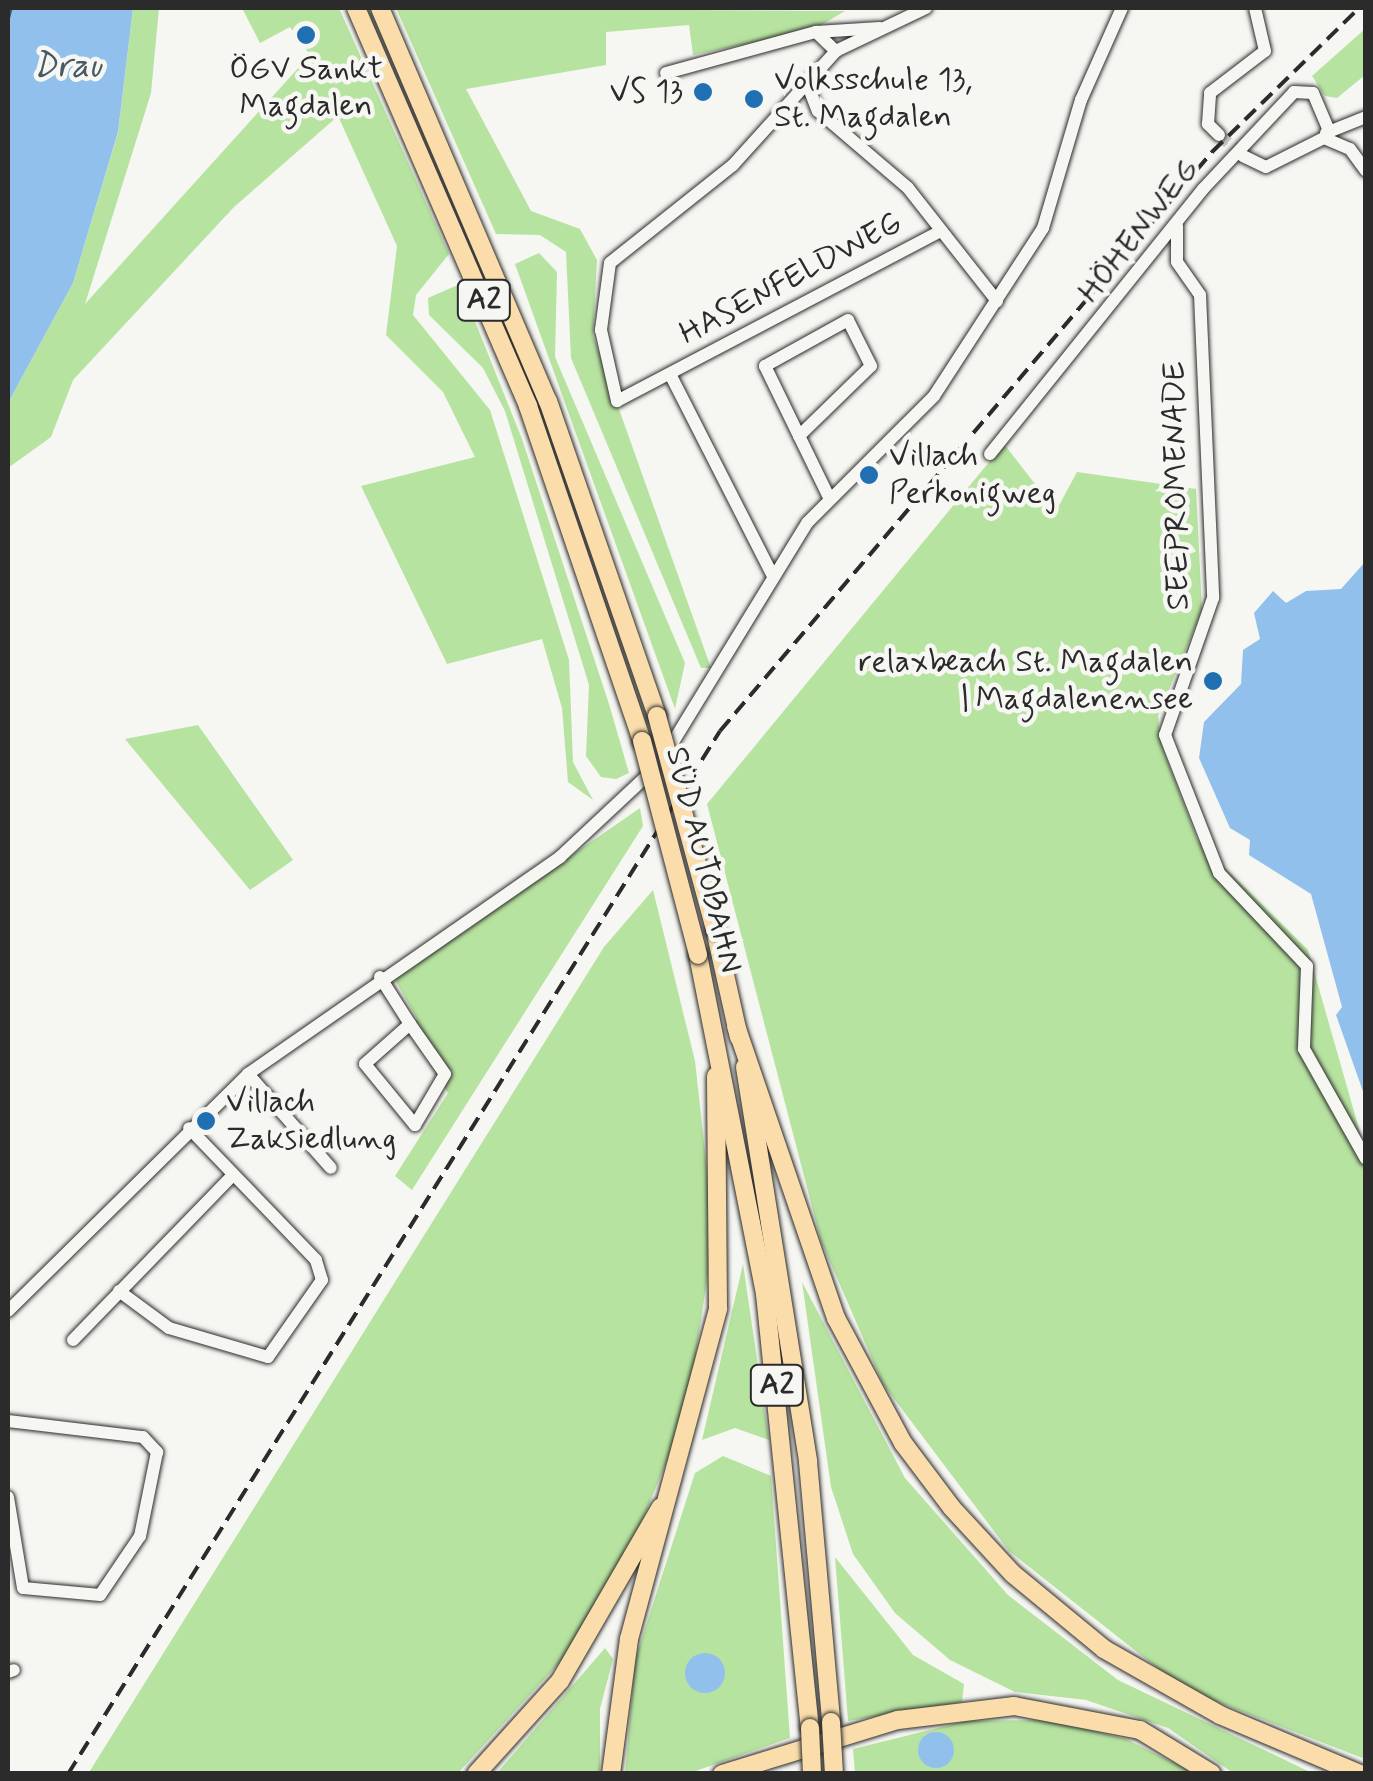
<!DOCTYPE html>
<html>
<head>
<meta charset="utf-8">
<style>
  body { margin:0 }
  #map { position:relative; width:1373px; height:1781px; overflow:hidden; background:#f6f6f2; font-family:Mynerve,sans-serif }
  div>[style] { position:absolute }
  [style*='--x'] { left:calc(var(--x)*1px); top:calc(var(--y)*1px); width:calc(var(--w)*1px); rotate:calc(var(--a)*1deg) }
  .green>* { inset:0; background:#b7e3a0 }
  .water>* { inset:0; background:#91c0ec }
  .round { border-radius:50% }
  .ferry>* { height:2.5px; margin-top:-1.25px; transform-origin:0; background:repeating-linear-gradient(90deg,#4a5865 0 12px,transparent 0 22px) }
  .minor-tunnel>* { height:12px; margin-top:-6px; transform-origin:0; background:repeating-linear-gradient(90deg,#cdcdca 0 12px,transparent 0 18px) }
  .roads { filter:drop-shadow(0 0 2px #2b2b2b) drop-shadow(0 0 2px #2b2b2b) }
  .minor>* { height:12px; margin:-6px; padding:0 6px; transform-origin:6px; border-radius:6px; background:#f6f6f2 }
  .highway>* { height:18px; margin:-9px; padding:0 9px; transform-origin:9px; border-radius:9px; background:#fbddab }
  .rail>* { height:4px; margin-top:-2px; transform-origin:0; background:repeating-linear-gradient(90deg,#2b2b2b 0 15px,transparent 0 23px) }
  .bridges { filter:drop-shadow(0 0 2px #2b2b2b) drop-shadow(0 0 2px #2b2b2b) }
  .highway-bridge>* { height:18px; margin:-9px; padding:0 9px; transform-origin:9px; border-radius:9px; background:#fbddab }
  .dots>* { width:28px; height:28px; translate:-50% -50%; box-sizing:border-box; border:5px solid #f6f6f2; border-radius:50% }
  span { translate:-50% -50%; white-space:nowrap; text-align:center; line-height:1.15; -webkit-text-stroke:9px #f6f6f2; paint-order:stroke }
  .shield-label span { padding:2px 8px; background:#f6f6f2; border:2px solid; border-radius:8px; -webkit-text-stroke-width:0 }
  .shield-label { font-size:30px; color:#2b2b2b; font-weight:700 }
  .poi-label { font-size:32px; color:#2b2b2b }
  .left { translate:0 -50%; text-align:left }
  .right { translate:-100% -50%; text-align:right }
  .street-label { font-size:32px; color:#2b2b2b }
  .water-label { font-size:35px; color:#4a5865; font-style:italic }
  .frame { position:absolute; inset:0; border:10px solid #2b2b2b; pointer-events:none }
</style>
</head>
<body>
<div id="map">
  <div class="green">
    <div style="clip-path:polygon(133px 8px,159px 8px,151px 93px,85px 304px,310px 55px,290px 27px,260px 43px,242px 8px,339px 8px,449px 254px,416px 295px,413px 315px,490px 410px,569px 660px,573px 762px,593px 800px,568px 782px,562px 708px,542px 639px,447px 664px,361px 486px,475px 457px,443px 392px,386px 335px,397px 246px,338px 116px,234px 207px,73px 380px,51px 437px,8px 468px,8px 403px,73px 283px,118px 133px)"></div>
    <div style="clip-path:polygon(396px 8px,845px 11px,813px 30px,693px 55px,689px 25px,606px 32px,606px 65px,466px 89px,531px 211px,580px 229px,597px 260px,593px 336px,711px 668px,701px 668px,571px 358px,566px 252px,540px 235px,496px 234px)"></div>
    <div style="clip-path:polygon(1365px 29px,1365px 75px,1337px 98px,1325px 96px,1312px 76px)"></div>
    <div style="clip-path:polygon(539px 253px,557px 272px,555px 357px,685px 663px,675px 709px,515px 264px)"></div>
    <div style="clip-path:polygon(460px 284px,522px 439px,609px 704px,629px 773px,616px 779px,601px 777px,586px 756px,589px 685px,505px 411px,483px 368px,429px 315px,428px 298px)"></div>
    <div style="clip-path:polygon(1004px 444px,1056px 511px,1077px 472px,1196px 489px,1202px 610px,1158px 716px,1162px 747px,1198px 841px,1308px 950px,1365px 1150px,1365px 1759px,1184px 1689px,1009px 1551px,883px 1384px,821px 1241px,707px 804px)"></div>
    <div style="clip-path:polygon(198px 725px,293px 860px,250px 890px,125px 739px)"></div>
    <div style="clip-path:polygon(640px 808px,643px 826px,412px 1190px,395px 1176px,448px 1093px,410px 1030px,417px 1019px,394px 978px)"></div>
    <div style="clip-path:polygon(653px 890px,695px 1061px,714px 1234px,687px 1412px,638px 1531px,572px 1649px,458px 1773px,88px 1774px,604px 947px)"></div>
    <div style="clip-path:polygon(743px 1264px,769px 1440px,735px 1428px,702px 1440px)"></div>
    <div style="clip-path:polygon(802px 1282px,905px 1478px,1008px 1595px,1118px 1680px,1312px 1773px,1233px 1773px,1168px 1728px,1086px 1700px,1015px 1692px,950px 1660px,895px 1613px,853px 1554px,831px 1487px)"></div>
    <div style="clip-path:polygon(723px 1456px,771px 1476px,790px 1738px,690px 1773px,625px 1774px,635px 1660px,695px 1473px)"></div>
    <div style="clip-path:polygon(835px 1557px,913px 1655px,964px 1684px,962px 1702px,848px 1721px)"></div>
    <div style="clip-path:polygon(605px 1648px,613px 1659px,600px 1709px,600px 1773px,497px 1773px)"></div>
    <div style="clip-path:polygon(1047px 1720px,1126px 1739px,1194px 1773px,855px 1773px,853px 1749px,966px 1721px)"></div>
  </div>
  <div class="water">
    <div style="clip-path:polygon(8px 8px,133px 8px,118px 132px,73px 283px,8px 403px)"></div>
    <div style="clip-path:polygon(1365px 562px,1366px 562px,1365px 1097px,1336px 1015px,1342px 1007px,1311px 894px,1249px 855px,1250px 840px,1230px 828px,1199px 758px,1204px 722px,1241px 684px,1243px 650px,1260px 639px,1254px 613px,1273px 591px,1286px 603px,1306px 591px,1341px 589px)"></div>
    <div class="round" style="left:685px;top:1653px;width:40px;height:40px"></div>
    <div class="round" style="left:918px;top:1732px;width:36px;height:36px"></div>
  </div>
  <div class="ferry">
    <div style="--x:8;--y:19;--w:11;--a:-75"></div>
  </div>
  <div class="minor-tunnel">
    <div style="--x:1219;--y:135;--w:32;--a:41"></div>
  </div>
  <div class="roads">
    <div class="minor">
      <div style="--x:926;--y:8;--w:100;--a:154.5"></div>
      <div style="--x:836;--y:51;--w:154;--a:132.1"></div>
      <div style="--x:733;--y:165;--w:157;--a:141.5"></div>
      <div style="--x:610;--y:263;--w:68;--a:97.7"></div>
      <div style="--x:601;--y:330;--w:73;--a:77.3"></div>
      <div style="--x:617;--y:401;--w:364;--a:-27.7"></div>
      <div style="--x:816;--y:32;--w:64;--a:-3.6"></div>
      <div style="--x:666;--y:73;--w:156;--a:-15.3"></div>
      <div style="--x:816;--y:32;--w:28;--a:44"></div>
      <div style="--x:807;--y:83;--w:30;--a:69"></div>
      <div style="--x:818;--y:111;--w:118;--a:40.5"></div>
      <div style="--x:908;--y:188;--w:144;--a:51.8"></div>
      <div style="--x:1326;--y:133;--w:43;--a:-21.8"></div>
      <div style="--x:1219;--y:135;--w:16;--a:-135"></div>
      <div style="--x:1208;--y:124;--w:31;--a:-86"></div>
      <div style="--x:1210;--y:93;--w:69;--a:-37.4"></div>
      <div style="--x:1265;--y:51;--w:44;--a:-103.1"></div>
      <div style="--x:1243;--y:156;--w:25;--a:26"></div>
      <div style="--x:1266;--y:167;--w:65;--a:-26.6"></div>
      <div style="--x:1324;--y:138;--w:28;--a:23"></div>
      <div style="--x:1350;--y:149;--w:27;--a:54"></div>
      <div style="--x:1177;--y:226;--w:36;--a:90"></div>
      <div style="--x:1177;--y:262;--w:40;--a:55.1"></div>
      <div style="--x:1200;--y:295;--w:303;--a:87.5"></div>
      <div style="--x:1213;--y:598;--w:145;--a:109.3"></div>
      <div style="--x:1165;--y:735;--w:148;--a:68.6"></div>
      <div style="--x:1219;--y:873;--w:128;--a:46.6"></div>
      <div style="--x:1307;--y:966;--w:83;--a:92.1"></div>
      <div style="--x:1304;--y:1049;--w:126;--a:60.6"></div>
      <div style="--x:670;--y:374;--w:225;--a:63"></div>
      <div style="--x:799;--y:436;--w:100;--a:-44.2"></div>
      <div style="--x:871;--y:366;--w:51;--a:-116.6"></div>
      <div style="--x:848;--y:320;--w:95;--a:151"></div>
      <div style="--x:765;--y:366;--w:148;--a:64"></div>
      <div style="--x:990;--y:454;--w:340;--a:-51.2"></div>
      <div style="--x:1203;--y:189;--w:133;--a:-46.8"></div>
      <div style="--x:1294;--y:92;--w:19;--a:3"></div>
      <div style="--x:1313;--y:93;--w:39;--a:67"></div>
      <div style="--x:665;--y:755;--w:273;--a:-58.5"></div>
      <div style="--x:808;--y:522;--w:178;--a:-45"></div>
      <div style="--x:934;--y:396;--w:200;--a:-57"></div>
      <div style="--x:1043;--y:228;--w:134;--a:-73.5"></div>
      <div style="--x:1081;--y:100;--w:101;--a:-66"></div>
      <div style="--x:380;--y:977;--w:56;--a:57.4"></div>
      <div style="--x:410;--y:1024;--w:60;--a:138.4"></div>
      <div style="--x:365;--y:1064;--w:79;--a:50.7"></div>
      <div style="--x:415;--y:1125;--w:59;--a:-59.5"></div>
      <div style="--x:445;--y:1074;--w:61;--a:-125"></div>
      <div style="--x:248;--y:1074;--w:125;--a:48.6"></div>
      <div style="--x:119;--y:1291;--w:62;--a:36.5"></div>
      <div style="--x:169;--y:1328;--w:103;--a:16.3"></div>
      <div style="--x:268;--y:1357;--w:94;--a:-55"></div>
      <div style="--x:322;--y:1280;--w:21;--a:-107"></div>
      <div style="--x:316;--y:1260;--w:183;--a:-133.9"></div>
      <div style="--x:8;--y:1311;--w:337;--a:-44.6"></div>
      <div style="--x:248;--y:1074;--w:380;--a:-34.8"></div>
      <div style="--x:560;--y:857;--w:126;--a:-43.1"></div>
      <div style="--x:73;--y:1340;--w:230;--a:-45.9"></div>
      <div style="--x:8;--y:1421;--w:136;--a:6.8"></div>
      <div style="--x:143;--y:1437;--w:21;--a:47"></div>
      <div style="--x:157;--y:1452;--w:86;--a:101.4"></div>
      <div style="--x:140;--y:1536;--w:71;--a:124.1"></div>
      <div style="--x:100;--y:1595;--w:77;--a:-174.8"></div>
      <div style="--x:23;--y:1588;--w:92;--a:-99.4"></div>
      <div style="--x:8;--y:1672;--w:6;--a:-18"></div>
    </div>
    <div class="highway">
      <div style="--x:356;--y:8;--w:434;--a:66.6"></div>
      <div style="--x:528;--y:406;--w:354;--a:71.2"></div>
      <div style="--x:380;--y:8;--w:427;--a:66.9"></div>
      <div style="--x:548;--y:401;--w:333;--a:70.9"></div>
      <div style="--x:715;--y:930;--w:110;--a:77.4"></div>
      <div style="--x:698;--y:955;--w:346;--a:78.8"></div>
      <div style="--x:765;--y:1294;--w:436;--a:84.1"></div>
      <div style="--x:736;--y:1026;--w:309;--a:71.1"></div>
      <div style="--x:836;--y:1318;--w:142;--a:61.8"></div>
      <div style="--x:903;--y:1443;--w:81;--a:53"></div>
      <div style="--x:952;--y:1508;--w:90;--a:47.3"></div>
      <div style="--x:1013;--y:1574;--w:118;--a:39.5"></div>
      <div style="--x:1104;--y:1649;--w:133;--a:29.6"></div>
      <div style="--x:1220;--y:1715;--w:152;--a:22.9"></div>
      <div style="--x:745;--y:1067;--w:400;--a:80.9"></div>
      <div style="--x:808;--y:1462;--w:261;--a:84.9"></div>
      <div style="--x:476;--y:1774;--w:125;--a:-47.9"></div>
      <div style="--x:560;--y:1681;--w:201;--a:-59.9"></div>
      <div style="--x:611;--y:1774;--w:136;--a:-82.4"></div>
      <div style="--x:629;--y:1639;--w:342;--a:-74.9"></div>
      <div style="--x:718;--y:1309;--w:233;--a:-90.5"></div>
      <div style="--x:722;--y:1774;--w:184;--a:-17.1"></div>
      <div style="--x:898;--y:1720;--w:117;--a:-6.9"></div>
      <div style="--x:1014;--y:1706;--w:128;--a:10.8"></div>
      <div style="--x:1140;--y:1730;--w:84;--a:31.4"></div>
    </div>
  </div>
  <div class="rail">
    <div style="--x:68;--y:1774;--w:1230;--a:-57.99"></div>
    <div style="--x:720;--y:731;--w:760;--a:-49.64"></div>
    <div style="--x:1212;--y:152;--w:206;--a:-44.4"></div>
  </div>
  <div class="bridges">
    <div class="highway-bridge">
      <div style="--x:657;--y:716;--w:222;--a:74.8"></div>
      <div style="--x:642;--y:741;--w:221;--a:75.3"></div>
      <div style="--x:831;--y:1722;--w:52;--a:86.7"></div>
      <div style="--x:810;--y:1728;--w:46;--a:87.5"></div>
    </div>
  </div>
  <div class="dots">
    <div style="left:306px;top:35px;background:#1f6fb2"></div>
    <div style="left:703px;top:92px;background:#1f6fb2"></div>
    <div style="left:754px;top:99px;background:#1f6fb2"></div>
    <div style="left:869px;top:475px;background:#1f6fb2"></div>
    <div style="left:1213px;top:681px;background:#1f6fb2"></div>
    <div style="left:206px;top:1121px;background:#1f6fb2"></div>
  </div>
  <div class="shield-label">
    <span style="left:484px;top:300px">A2</span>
    <span style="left:777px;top:1385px">A2</span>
  </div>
  <div class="poi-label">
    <span style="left:306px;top:88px">ÖGV Sankt<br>Magdalen</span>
    <span class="left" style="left:774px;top:99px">Volksschule 13,<br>St. Magdalen</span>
    <span class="right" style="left:683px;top:92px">VS 13</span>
    <span class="left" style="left:889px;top:475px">Villach<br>Perkonigweg</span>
    <span class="right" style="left:1193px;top:681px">relaxbeach St. Magdalen<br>| Magdalenensee</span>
    <span class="left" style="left:226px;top:1121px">Villach<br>Zaksiedlung</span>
  </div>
  <div class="street-label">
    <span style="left:1139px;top:231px;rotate:-52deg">HÖHENWEG</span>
    <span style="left:791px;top:279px;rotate:-28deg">HASENFELDWEG</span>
    <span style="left:1177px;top:486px;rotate:-91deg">SEEPROMENADE</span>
    <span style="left:703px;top:860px;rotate:76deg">SÜD AUTOBAHN</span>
  </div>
  <div class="water-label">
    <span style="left:67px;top:66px">Drau</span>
  </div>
  <div class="frame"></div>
</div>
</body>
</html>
